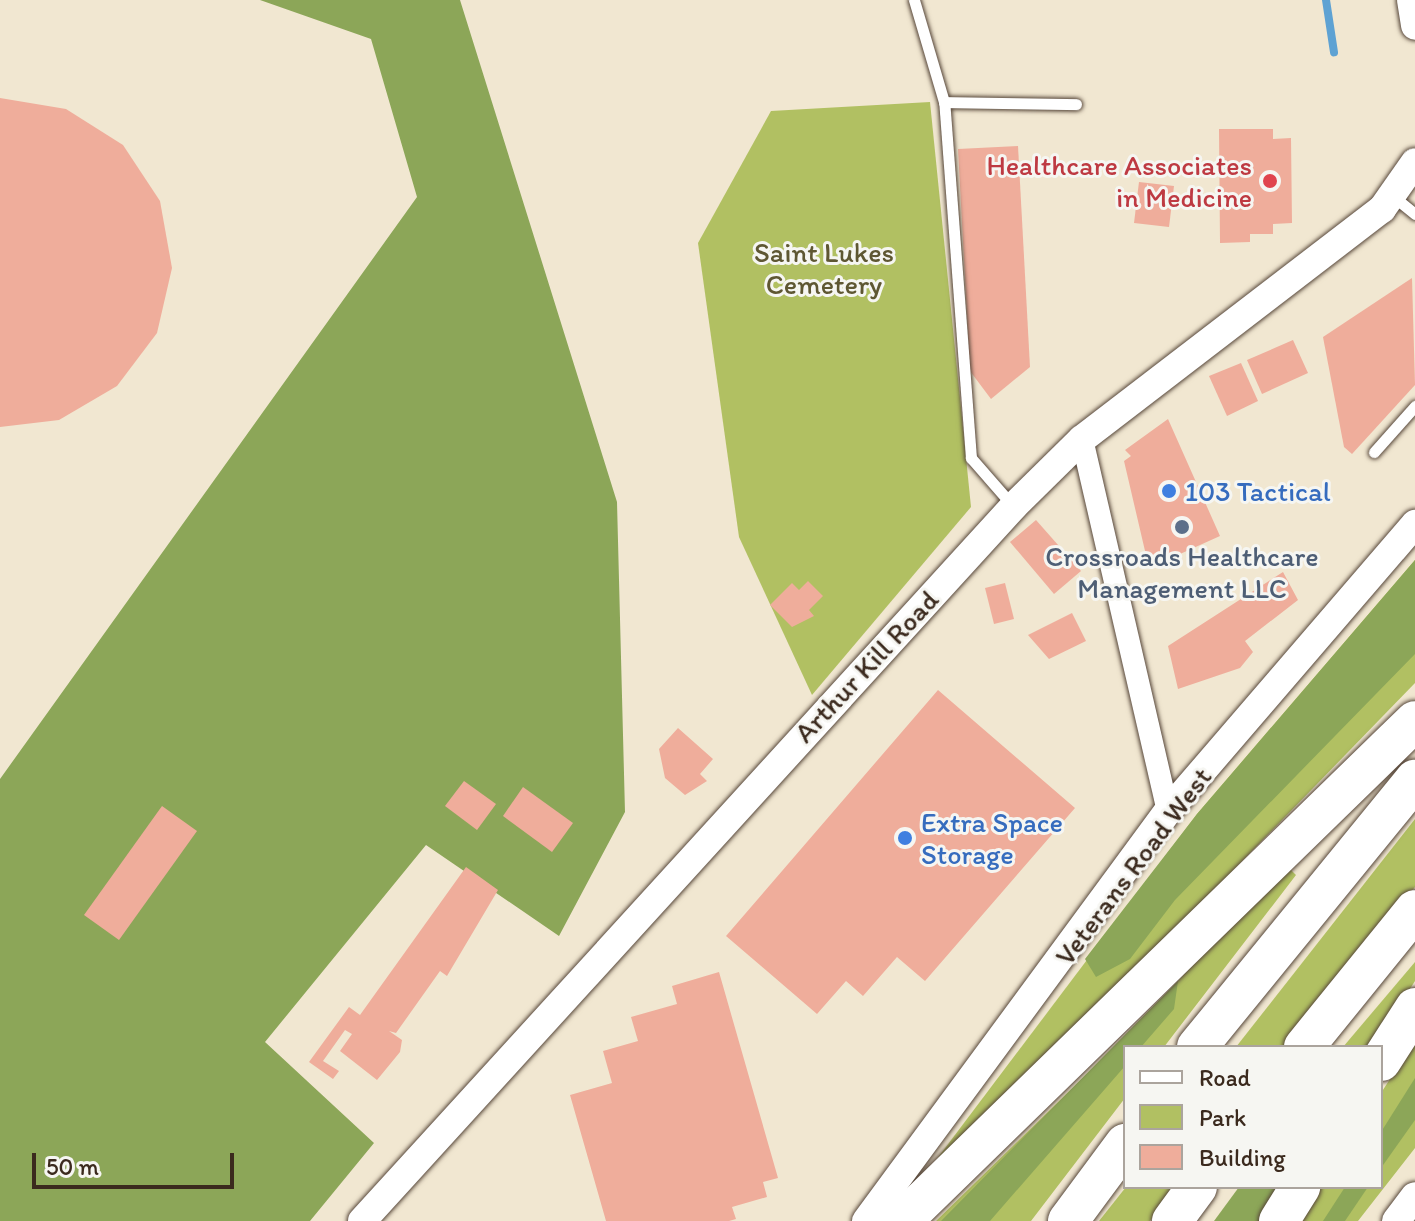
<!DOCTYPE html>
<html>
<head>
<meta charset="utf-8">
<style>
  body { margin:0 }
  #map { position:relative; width:1415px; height:1221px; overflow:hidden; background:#f1e7d1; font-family:Itim,sans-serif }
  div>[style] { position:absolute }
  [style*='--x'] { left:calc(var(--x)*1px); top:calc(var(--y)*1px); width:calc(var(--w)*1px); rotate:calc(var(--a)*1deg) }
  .green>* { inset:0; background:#b1c062 }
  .forest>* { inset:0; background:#8ca658 }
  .stream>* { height:8px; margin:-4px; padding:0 4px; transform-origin:4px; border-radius:4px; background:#5ea2d3 }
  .building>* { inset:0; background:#efad9b }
  .roads { filter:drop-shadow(0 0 2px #564639) drop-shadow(0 0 2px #564639) }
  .service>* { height:11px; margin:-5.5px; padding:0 5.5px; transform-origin:5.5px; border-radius:5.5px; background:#fff }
  .minor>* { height:22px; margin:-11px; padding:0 11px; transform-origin:11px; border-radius:11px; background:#fff }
  .tertiary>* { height:28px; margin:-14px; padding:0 14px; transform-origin:14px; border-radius:14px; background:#fff }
  .motorway>* { height:40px; margin:-20px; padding:0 20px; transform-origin:20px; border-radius:20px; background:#fff }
  .dots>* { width:22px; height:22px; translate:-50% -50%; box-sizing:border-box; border:4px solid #f6f6f2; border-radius:50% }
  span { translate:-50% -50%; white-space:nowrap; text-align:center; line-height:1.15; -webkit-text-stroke:6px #f6f6f2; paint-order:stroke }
  .health-label { font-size:28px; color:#be3a42 }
  .right { translate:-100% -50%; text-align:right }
  .park-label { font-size:28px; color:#5e5732 }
  .shop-label { font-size:28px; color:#366cbe }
  .left { translate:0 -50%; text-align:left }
  .service-label { font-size:28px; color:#4e5e75 }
  .street-label { font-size:28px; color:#3b2a1e }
  .legend { position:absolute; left:1123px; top:1045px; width:260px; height:144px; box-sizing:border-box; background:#f6f6f2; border:2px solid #aba49d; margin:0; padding:10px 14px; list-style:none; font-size:24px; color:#3b2a1e }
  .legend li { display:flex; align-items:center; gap:16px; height:40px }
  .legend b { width:40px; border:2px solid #aba49d }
  .scale { position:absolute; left:32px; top:1153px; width:202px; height:36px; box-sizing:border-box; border:4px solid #3b2a1e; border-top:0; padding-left:10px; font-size:24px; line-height:28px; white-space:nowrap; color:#3b2a1e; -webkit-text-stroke:6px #f6f6f2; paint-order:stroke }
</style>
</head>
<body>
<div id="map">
  <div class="green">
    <div style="clip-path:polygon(930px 102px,971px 507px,812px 695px,739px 537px,698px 243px,771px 111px)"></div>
    <div style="clip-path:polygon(1415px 560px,1415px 683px,1053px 1056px,921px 1180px,1197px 814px)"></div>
    <div style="clip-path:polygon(1415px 819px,1415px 887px,1284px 1047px,1236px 1047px)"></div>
    <div style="clip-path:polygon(1286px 865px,1296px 875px,1164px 1047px,1125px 1047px,1125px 1098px,1031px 1221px,936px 1221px,1136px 1026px)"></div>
    <div style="clip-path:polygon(1415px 962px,1415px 981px,1373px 1047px,1343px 1047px)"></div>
    <div style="clip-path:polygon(1415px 1040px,1415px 1148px,1358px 1221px,1301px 1221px,1322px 1187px,1381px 1187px,1381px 1093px)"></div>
    <div style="clip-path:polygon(1126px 1187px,1176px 1187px,1150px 1221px,1099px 1221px)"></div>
  </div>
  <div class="forest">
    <div style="clip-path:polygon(260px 0,460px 0,617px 502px,625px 812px,559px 936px,426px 845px,265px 1042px,374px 1143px,310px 1221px,0 1221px,0 779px,417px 197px,371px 39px)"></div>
    <div style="clip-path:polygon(1415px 560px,1415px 654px,1175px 900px,1130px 959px,1096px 977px,1085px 959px,1197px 814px)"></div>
    <div style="clip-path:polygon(1178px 981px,1174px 1009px,1141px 1047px,1125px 1047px,1125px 1066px,990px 1221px,941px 1221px)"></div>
    <div style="clip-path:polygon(1415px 1078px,1415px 1120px,1381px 1168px,1381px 1132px)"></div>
    <div style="clip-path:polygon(1239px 1187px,1283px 1187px,1262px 1221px,1214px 1221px)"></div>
    <div style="clip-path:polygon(1345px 1187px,1368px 1187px,1345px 1221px,1323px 1221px)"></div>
  </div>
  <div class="stream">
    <div style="--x:1326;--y:0;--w:53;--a:81.3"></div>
  </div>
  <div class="building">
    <div style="clip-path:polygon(0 98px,66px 109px,123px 145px,160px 201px,172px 268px,157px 333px,117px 386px,59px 420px,0 427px)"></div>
    <div style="clip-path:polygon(1219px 129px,1273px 129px,1273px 139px,1291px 138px,1292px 223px,1273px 224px,1273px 234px,1250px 234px,1250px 242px,1220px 243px)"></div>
    <div style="clip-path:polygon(1018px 146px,1030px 367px,991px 399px,970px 371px,958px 149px)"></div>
    <div style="clip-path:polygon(1139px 182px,1174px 186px,1169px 227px,1134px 223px)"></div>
    <div style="clip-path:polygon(1412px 278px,1415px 385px,1352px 454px,1344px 447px,1323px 337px)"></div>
    <div style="clip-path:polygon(1293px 340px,1308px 373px,1262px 394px,1247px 360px)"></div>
    <div style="clip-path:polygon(1241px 363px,1258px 401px,1227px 416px,1209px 376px)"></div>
    <div style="clip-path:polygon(1168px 419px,1220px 536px,1149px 568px,1124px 461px,1131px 456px,1125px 450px)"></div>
    <div style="clip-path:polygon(1036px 520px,1081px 571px,1054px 594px,1010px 542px)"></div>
    <div style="clip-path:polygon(1283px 572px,1298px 600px,1245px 641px,1253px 652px,1240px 668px,1178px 689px,1168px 646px)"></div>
    <div style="clip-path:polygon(808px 581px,823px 596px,809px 610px,814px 616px,792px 627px,770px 605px,792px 583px,799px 590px)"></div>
    <div style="clip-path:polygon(1005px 583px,1014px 619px,994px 624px,985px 588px)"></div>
    <div style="clip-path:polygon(1072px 613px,1086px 641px,1049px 659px,1028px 635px)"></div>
    <div style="clip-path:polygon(938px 690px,1075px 808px,925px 981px,897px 957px,863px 996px,846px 981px,817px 1014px,726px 936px)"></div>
    <div style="clip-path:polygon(678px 728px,713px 759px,700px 774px,707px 781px,685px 795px,665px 778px,659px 749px)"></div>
    <div style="clip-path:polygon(464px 781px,496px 804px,477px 830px,445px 806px)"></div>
    <div style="clip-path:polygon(523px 787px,573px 823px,552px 852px,503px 816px)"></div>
    <div style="clip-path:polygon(162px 806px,197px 831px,119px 940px,84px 915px)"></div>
    <div style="clip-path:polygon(466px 867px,498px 890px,447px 976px,440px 971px,396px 1033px,389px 1031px,402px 1040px,400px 1052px,377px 1080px,340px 1051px,352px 1034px,345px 1030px,323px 1061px,339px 1071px,333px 1079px,309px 1062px,349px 1007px,360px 1015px)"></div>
    <div style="clip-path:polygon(719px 972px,778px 1178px,763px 1182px,767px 1197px,732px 1207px,736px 1219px,729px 1221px,606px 1221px,570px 1095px,612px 1083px,603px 1051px,638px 1041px,631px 1017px,677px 1004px,672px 986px)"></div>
  </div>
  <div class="roads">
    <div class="service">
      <div style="--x:914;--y:0;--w:106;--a:73.6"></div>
      <div style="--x:1394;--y:197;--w:27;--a:39"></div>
      <div style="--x:1374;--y:452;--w:62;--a:-48.3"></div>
      <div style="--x:1013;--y:506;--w:64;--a:-131.2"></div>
      <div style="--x:971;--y:458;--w:357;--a:-94.3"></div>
      <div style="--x:944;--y:102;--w:132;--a:0.9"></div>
    </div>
    <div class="minor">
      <div style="--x:1082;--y:439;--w:382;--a:77"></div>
    </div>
    <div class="tertiary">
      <div style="--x:1411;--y:0;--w:26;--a:81"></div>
      <div style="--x:362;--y:1221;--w:968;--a:-47.64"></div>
      <div style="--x:1014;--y:506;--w:95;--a:-44.6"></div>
      <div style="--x:1082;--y:439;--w:378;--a:-37.5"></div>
      <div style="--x:1382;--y:209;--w:57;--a:-54.9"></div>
      <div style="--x:866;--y:1221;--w:509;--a:-53.63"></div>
      <div style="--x:1168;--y:811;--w:379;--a:-49.3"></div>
      <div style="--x:1396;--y:1221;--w:31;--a:-53"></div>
    </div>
    <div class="motorway">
      <div style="--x:1197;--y:1047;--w:345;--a:-50.8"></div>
      <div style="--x:1304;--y:1047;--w:176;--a:-51"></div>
      <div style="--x:1381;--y:1061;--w:63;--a:-57.3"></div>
      <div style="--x:902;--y:1221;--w:716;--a:-44.26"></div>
      <div style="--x:1068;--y:1221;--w:96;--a:-53.5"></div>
      <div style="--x:1172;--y:1221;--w:42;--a:-53.7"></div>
      <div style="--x:1279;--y:1221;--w:40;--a:-58"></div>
    </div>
  </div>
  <div class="dots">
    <div style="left:1270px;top:181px;background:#e0444e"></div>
    <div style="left:1169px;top:491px;background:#3f7fe0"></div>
    <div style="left:1182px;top:527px;background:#5c6f8a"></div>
    <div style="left:905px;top:838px;background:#3f7fe0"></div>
  </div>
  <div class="health-label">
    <span class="right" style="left:1252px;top:181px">Healthcare Associates<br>in Medicine</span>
  </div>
  <div class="park-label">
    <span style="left:824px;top:268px">Saint Lukes<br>Cemetery</span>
  </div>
  <div class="shop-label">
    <span class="left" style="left:1185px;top:491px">103 Tactical</span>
    <span class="left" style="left:921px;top:838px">Extra Space<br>Storage</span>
  </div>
  <div class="service-label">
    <span style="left:1182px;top:572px">Crossroads Healthcare<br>Management LLC</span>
  </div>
  <div class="street-label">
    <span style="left:866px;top:666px;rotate:-47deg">Arthur Kill Road</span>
    <span style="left:1133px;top:866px;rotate:-53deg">Veterans Road West</span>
  </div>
  <ul class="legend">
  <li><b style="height:10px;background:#fff"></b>Road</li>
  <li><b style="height:22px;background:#b1c062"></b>Park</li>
  <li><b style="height:22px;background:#efad9b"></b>Building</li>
  </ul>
  <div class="scale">50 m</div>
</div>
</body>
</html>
